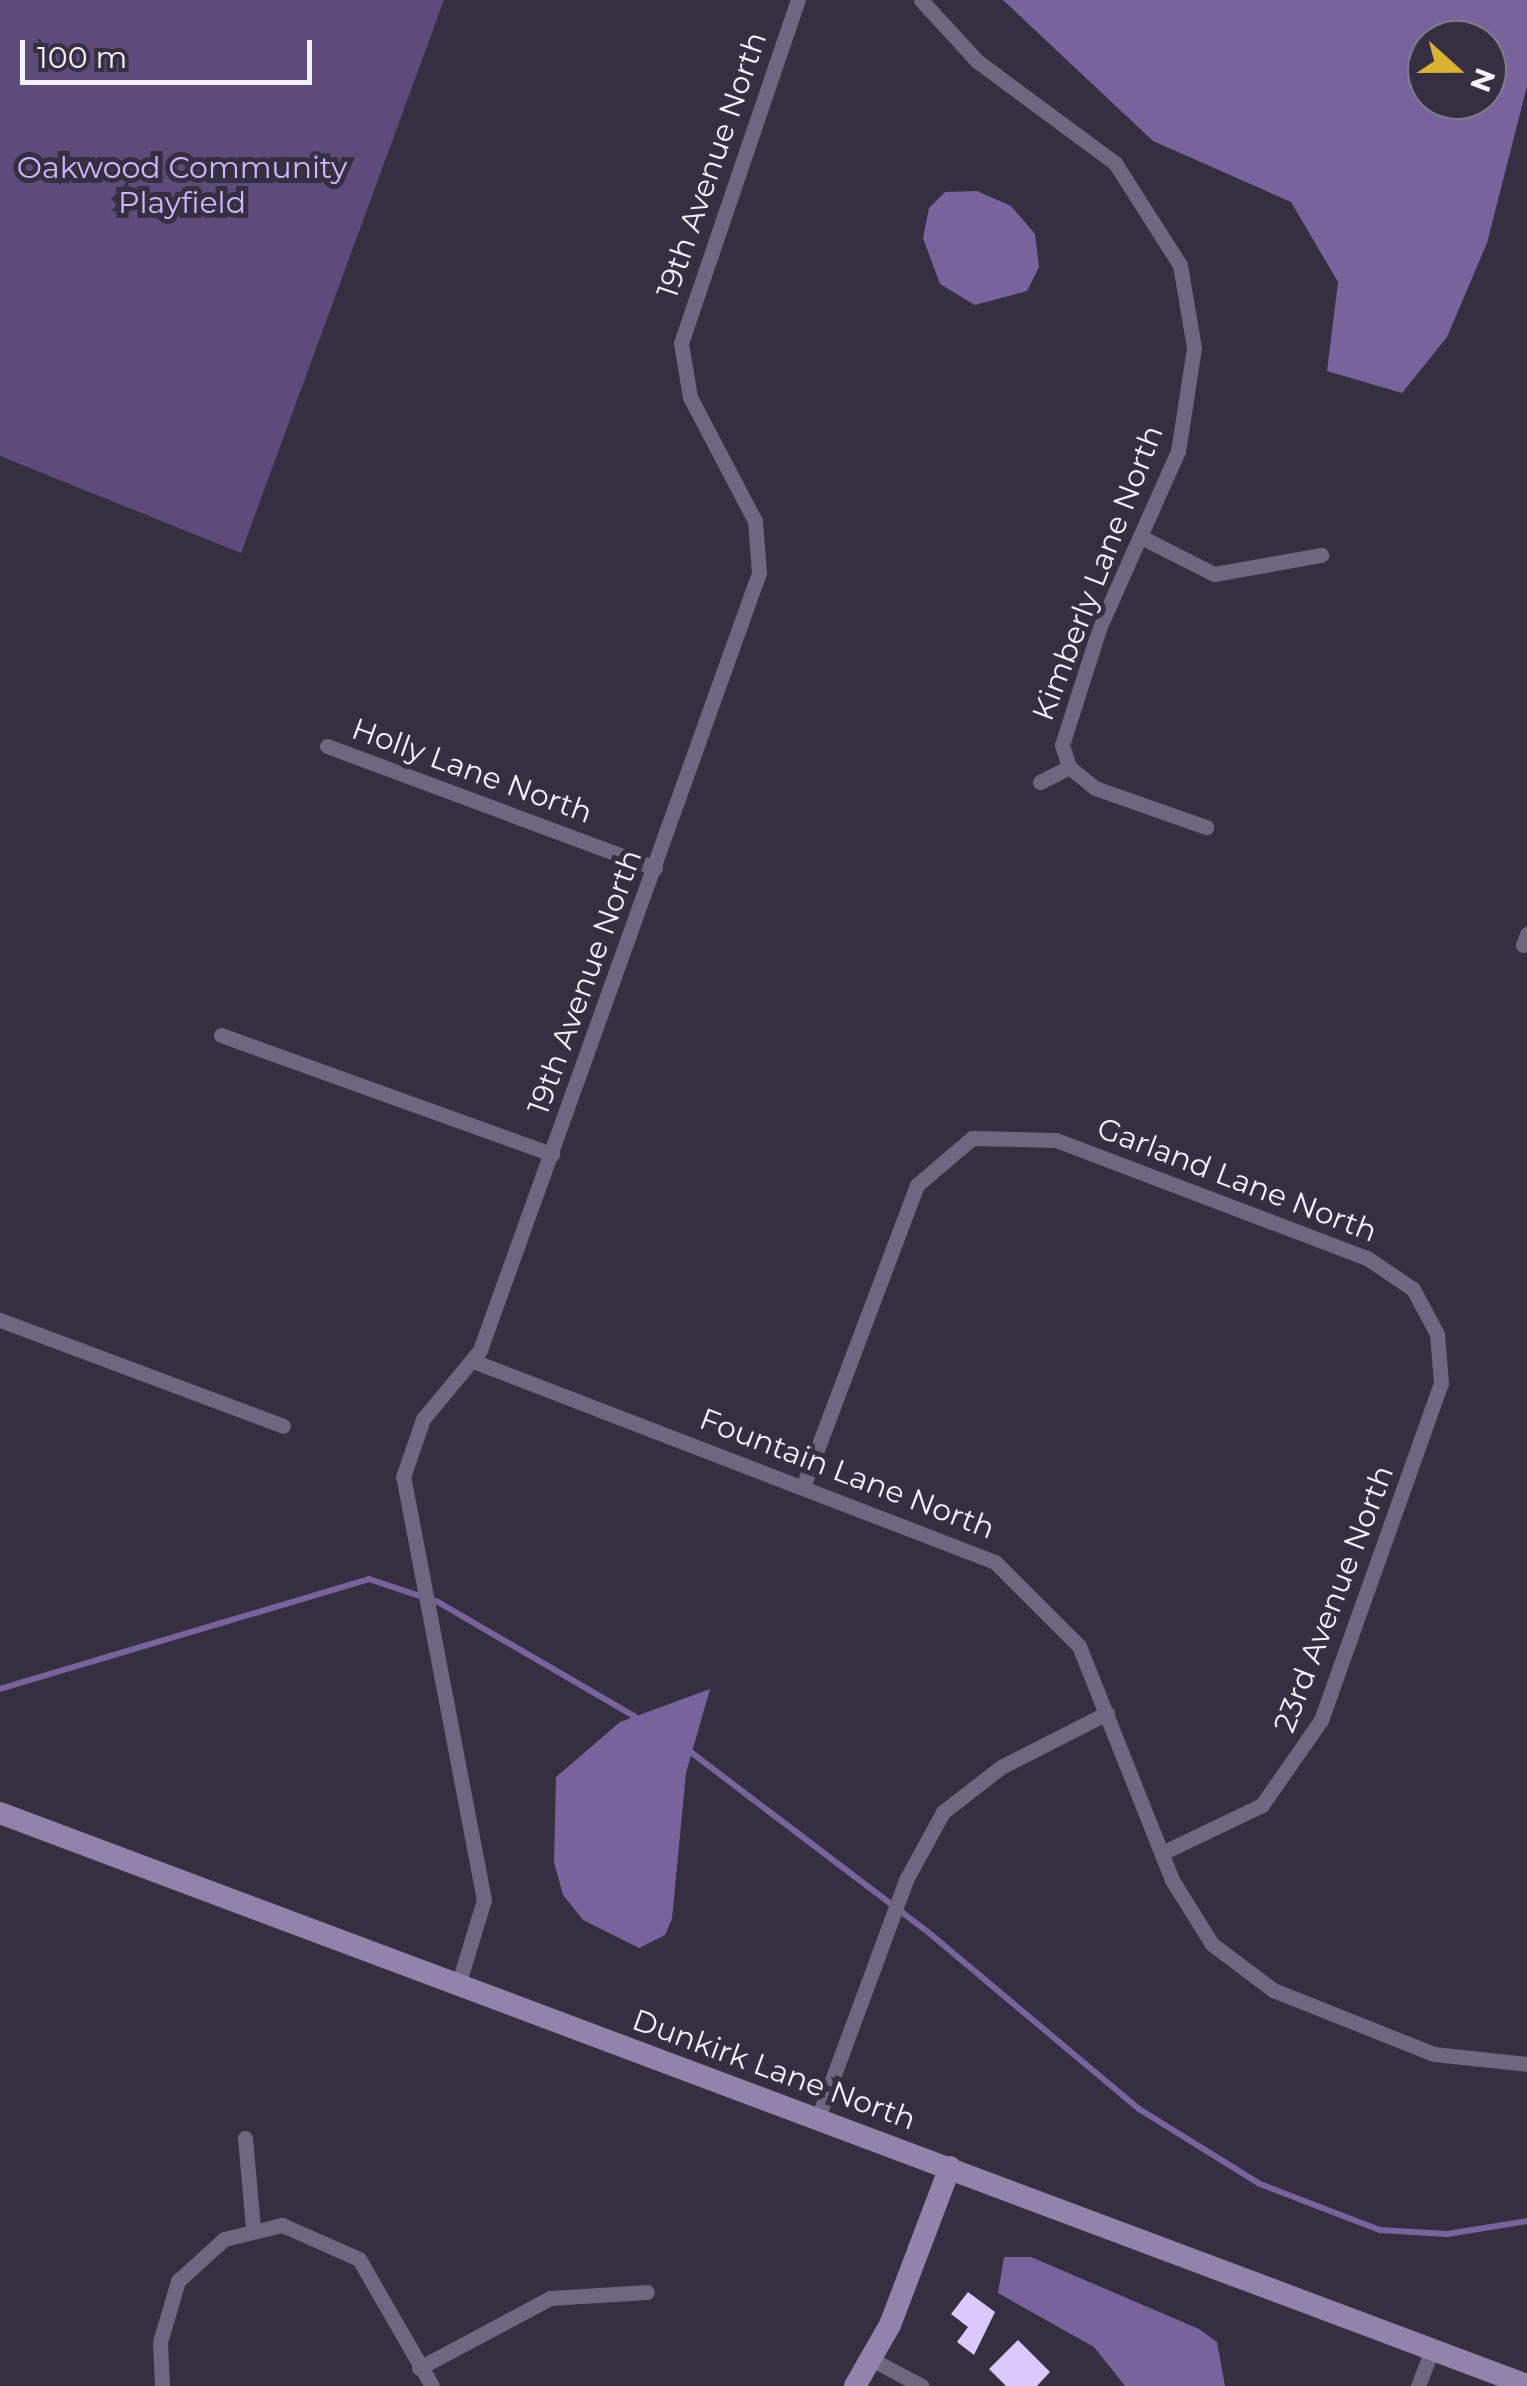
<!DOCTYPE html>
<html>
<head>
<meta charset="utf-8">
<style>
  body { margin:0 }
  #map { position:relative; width:1527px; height:2386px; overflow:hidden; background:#352f41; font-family:Montserrat,sans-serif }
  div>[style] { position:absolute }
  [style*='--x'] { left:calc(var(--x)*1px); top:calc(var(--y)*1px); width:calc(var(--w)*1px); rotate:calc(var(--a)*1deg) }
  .green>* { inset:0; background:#5e4b7c }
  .water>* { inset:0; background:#79639d }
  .stream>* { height:6px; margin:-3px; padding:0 3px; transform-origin:3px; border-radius:3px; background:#79639d }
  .building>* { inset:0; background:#dbc9fd }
  .street>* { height:15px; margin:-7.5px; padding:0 7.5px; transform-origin:7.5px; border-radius:7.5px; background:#6f6680 }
  .secondary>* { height:22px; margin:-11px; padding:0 11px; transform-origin:11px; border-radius:11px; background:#9183ab }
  span { translate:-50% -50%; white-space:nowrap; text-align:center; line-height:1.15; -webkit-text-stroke:10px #352f41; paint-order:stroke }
  .street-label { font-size:30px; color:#f4f0fc }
  .park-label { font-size:30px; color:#d0b7fb }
  .north { position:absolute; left:1407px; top:20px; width:100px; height:100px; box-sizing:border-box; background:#352f41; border:2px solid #817c8c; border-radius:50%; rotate:111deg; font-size:28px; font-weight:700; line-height:40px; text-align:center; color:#f4f0fc }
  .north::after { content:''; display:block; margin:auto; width:35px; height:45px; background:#dab333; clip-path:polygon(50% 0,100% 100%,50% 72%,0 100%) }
  .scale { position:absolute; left:20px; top:40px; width:292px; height:45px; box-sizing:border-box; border:5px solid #f4f0fc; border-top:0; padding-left:12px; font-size:30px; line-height:35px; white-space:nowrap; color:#f4f0fc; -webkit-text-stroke:8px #352f41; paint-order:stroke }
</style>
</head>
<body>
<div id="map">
  <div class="green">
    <div style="clip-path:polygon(0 0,444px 0,241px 553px,0 456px)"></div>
  </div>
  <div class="water">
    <div style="clip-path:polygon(evenodd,1003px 0,1527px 0,1527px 86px,1487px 243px,1447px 337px,1402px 393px,1327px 371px,1338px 282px,1291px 202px,1153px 141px,1003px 0,1427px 40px,1487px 40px,1487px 100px,1427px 100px,1427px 40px)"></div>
    <div style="clip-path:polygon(977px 191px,1011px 206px,1035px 234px,1039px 267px,1027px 291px,975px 305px,940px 284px,923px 238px,929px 208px,945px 192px)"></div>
    <div style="clip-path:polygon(710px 1689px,686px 1773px,672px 1919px,665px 1935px,639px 1948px,583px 1920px,563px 1895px,554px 1862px,556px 1777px,620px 1722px)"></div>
    <div style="clip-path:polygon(1004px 2257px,1031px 2257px,1199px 2329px,1217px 2342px,1225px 2386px,1125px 2386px,1094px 2347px,998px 2293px)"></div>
  </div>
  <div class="stream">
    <div style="--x:0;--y:1689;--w:385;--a:-16.6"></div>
    <div style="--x:369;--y:1579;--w:73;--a:18.4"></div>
    <div style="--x:438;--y:1602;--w:227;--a:30.2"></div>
    <div style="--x:692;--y:1753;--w:296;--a:37.2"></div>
    <div style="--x:928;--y:1932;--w:275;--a:40"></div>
    <div style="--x:1139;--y:2109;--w:142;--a:31.8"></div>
    <div style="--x:1260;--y:2184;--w:129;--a:21"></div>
    <div style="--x:1380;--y:2230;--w:67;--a:3.4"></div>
    <div style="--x:1447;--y:2234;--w:81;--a:-9.2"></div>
  </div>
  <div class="building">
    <div style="clip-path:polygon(968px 2292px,995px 2312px,974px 2355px,957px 2342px,968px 2327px,951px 2314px)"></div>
    <div style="clip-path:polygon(1018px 2340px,1050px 2372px,1037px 2386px,1006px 2386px,989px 2369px)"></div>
  </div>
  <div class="street">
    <div style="--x:921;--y:0;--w:83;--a:47.4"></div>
    <div style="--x:977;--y:61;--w:172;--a:36.5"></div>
    <div style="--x:1115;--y:163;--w:121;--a:57.5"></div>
    <div style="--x:1180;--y:265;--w:84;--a:80.4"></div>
    <div style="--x:1194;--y:348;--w:104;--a:98.8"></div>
    <div style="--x:1178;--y:451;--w:192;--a:114"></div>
    <div style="--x:1100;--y:626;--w:125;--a:107.7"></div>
    <div style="--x:1062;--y:745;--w:23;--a:72"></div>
    <div style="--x:1069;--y:767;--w:33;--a:39"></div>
    <div style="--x:1095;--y:788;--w:118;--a:19.4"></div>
    <div style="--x:1141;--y:537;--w:82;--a:26.9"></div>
    <div style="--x:1214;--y:574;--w:109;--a:-10.1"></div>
    <div style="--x:327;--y:746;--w:350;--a:20.4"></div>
    <div style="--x:1040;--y:782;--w:33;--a:-27"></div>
    <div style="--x:1523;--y:945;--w:12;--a:-70"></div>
    <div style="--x:221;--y:1035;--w:352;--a:19.8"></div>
    <div style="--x:0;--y:1320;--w:302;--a:20.5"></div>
    <div style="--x:473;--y:1361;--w:559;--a:21.06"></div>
    <div style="--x:995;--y:1562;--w:119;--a:45"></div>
    <div style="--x:1079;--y:1646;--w:252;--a:68.3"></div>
    <div style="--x:1172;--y:1880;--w:75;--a:58"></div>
    <div style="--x:1212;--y:1944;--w:76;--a:37"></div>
    <div style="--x:1273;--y:1990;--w:173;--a:21.7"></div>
    <div style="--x:1434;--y:2054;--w:94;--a:6.1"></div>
    <div style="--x:804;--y:1484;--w:320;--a:-69.3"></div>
    <div style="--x:917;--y:1185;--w:72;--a:-40.5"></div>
    <div style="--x:972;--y:1138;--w:84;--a:1.4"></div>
    <div style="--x:1056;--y:1140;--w:333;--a:20.8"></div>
    <div style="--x:1367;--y:1258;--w:55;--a:34"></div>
    <div style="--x:1413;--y:1289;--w:51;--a:61.9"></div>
    <div style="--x:1437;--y:1334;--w:49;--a:85.3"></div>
    <div style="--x:1441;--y:1383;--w:358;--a:109.6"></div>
    <div style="--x:1321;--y:1720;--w:103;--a:124.8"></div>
    <div style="--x:1262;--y:1805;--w:111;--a:154.4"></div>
    <div style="--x:458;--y:1985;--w:89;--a:-73"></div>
    <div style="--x:484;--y:1900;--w:431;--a:-100.8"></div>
    <div style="--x:403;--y:1477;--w:61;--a:-71"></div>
    <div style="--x:423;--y:1419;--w:89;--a:-50.4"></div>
    <div style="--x:480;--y:1350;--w:826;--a:-70.25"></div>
    <div style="--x:759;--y:573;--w:52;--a:-94.4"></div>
    <div style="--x:755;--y:521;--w:140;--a:-117.7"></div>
    <div style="--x:690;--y:397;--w:55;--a:-99.5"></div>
    <div style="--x:681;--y:343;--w:362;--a:-71.2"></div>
    <div style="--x:818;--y:2118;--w:256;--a:-69.7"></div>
    <div style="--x:907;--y:1878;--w:75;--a:-61.4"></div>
    <div style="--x:943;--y:1812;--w:73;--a:-37.8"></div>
    <div style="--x:1001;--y:1767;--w:119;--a:-27"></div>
    <div style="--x:245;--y:2138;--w:89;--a:84.9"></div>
    <div style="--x:873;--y:2360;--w:55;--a:28"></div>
    <div style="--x:419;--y:2368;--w:149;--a:-28.1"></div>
    <div style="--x:550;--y:2298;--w:97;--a:-3.5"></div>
    <div style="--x:162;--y:2386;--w:44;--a:-92.6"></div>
    <div style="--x:160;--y:2342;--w:64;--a:-73.6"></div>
    <div style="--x:178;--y:2281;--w:62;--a:-42.4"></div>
    <div style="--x:224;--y:2239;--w:60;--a:-13.6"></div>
    <div style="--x:282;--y:2225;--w:84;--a:23.8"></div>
    <div style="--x:359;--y:2259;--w:146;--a:60.1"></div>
    <div style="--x:1418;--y:2386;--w:40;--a:-69"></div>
  </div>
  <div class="secondary">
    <div style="--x:0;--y:1813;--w:1631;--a:20.54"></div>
    <div style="--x:855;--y:2386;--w:70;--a:-60.2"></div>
    <div style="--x:890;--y:2325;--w:169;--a:-69.2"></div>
  </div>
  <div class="street-label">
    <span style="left:712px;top:165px;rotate:-71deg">19th Avenue North</span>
    <span style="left:1098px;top:573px;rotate:-69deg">Kimberly Lane North</span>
    <span style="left:472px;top:771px;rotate:20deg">Holly Lane North</span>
    <span style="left:585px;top:982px;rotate:-70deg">19th Avenue North</span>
    <span style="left:1237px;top:1180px;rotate:21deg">Garland Lane North</span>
    <span style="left:847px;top:1474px;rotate:21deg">Fountain Lane North</span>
    <span style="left:1334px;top:1599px;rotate:-69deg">23rd Avenue North</span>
    <span style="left:774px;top:2070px;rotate:20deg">Dunkirk Lane North</span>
  </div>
  <div class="park-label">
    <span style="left:182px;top:185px">Oakwood Community<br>Playfield</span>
  </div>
  <div class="north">N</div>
  <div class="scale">100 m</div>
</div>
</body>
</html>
